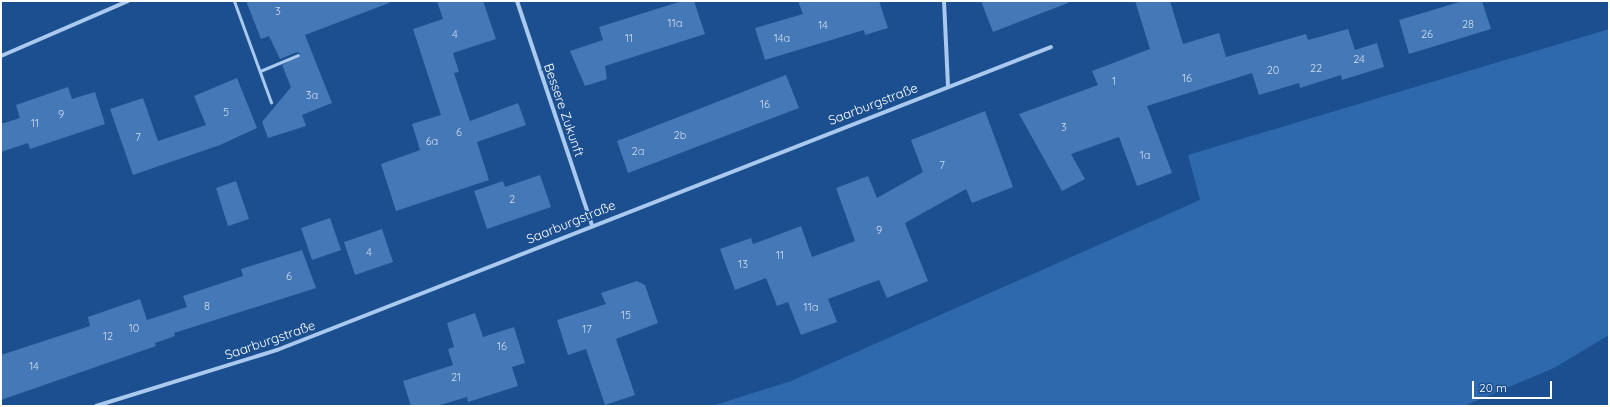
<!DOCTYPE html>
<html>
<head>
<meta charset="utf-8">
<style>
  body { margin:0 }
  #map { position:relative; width:1610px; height:407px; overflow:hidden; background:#1b4f8f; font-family:Quicksand,sans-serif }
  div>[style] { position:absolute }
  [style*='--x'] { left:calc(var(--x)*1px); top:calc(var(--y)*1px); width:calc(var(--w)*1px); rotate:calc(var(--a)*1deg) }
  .green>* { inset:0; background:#2e69ad }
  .building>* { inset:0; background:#4478b7 }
  .lane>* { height:3px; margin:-1.5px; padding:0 1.5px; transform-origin:1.5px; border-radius:1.5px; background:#a9c9ee }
  .street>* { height:4px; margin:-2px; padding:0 2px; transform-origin:2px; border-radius:2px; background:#a9c9ee }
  span { translate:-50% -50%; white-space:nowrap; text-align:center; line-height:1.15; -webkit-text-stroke:3.5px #1b4f8f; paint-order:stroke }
  .number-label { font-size:11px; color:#d0dded }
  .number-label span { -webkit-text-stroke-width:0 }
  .street-label { font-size:13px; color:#fff }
  .frame { position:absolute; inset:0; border:2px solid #fff; pointer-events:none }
  .scale { position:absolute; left:1472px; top:381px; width:80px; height:18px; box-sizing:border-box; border:2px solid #fff; border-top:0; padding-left:5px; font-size:12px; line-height:14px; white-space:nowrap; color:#fff; -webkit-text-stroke:3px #1b4f8f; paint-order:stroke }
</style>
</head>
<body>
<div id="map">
  <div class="green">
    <div style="clip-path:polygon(1609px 29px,1609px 335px,1554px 368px,1464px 406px,712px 406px,791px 381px,1200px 200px,1188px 155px)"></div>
  </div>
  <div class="building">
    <div style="clip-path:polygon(246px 1px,389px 1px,389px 3px,305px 35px,332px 103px,302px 115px,306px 126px,268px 138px,262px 122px,291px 87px,282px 65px,301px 54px,297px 52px,280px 59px,269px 36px,261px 39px)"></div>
    <div style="clip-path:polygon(437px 1px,483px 1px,496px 39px,453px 53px,459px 72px,454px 73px,470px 121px,518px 103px,526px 125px,477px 142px,489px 180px,396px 211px,381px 164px,420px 150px,412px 124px,441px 115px,413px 29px,443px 19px)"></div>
    <div style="clip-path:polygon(682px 1px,694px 1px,705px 34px,605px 66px,607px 79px,585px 86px,570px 51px,603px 40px,599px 27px)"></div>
    <div style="clip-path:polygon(798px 1px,879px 1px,888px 28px,865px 35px,864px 30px,765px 60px,755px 28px,803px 14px)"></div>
    <div style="clip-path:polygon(981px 1px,1068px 1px,1068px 3px,993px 32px)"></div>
    <div style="clip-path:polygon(1135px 1px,1170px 1px,1183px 44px,1219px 33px,1226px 57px,1306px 34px,1308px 40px,1348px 29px,1355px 50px,1377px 43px,1384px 67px,1342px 80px,1341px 75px,1300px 88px,1299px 83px,1259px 95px,1252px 73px,1147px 106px,1172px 173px,1137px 186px,1119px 137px,1071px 154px,1085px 179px,1062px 191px,1019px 114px,1098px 85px,1092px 71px,1150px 49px)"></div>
    <div style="clip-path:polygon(1463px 1px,1482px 1px,1491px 29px,1409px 54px,1399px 20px)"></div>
    <div style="clip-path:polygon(786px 75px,799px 108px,628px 173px,617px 141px)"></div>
    <div style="clip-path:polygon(237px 78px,257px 128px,220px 145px,133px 175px,110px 109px,143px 98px,158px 141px,206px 125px,194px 96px)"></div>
    <div style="clip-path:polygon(68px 87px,72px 99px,95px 92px,105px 124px,30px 149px,28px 143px,1px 152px,1px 124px,20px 118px,16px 105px)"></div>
    <div style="clip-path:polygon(985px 111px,1013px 187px,972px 203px,966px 189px,905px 223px,928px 281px,887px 298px,879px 280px,828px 299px,837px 322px,801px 335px,788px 302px,777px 306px,766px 278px,735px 290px,720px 249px,751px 238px,753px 244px,801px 226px,812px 257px,855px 241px,836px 188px,868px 176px,877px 198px,923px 172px,911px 140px)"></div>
    <div style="clip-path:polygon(540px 175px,551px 207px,487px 229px,474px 191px,503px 181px,505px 187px)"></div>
    <div style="clip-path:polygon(236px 181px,249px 219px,228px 226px,216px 188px)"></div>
    <div style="clip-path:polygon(330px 218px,341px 250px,312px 260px,301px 228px)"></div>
    <div style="clip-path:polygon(382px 229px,393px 262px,355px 275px,344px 242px)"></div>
    <div style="clip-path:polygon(302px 250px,316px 288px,174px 333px,175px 336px,155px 343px,156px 346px,1px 400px,1px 355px,90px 326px,88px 317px,140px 299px,147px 320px,187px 307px,183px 296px,243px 276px,241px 269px)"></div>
    <div style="clip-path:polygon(637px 281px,645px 285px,658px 323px,616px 339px,635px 395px,605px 405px,586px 349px,568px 355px,557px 320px,606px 304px,601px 293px)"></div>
    <div style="clip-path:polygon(475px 313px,483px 337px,514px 327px,525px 363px,512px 367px,518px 386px,468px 402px,467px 397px,437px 406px,411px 406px,403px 381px,453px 365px,448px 349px,454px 347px,447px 323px)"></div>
  </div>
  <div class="lane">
    <div style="--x:234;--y:1;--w:108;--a:69.9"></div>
    <div style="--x:260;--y:71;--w:41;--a:-22.8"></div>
  </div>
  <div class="street">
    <div style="--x:517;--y:1;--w:236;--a:71.5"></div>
    <div style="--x:944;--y:1;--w:84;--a:87.3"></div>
    <div style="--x:1;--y:56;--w:138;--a:-23.4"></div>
    <div style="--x:96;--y:406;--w:189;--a:-17.2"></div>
    <div style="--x:277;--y:350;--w:831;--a:-21.38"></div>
  </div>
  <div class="number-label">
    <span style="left:278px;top:11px">3</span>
    <span style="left:675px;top:23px">11a</span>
    <span style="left:1468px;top:24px">28</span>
    <span style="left:823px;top:25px">14</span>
    <span style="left:455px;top:34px">4</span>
    <span style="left:1427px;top:34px">26</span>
    <span style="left:629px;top:38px">11</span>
    <span style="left:782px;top:38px">14a</span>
    <span style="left:1359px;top:59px">24</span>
    <span style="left:1316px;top:68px">22</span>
    <span style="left:1273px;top:70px">20</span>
    <span style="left:1187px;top:78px">16</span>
    <span style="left:1114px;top:81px">1</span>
    <span style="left:312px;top:95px">3a</span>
    <span style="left:765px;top:104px">16</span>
    <span style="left:226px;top:112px">5</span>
    <span style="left:61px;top:114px">9</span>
    <span style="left:35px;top:123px">11</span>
    <span style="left:1064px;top:127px">3</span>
    <span style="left:459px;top:132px">6</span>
    <span style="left:680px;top:135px">2b</span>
    <span style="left:138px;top:137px">7</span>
    <span style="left:432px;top:141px">6a</span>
    <span style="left:638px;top:151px">2a</span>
    <span style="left:1145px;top:155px">1a</span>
    <span style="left:942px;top:165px">7</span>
    <span style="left:512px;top:199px">2</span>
    <span style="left:879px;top:230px">9</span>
    <span style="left:369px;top:252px">4</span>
    <span style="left:780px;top:255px">11</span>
    <span style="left:743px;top:264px">13</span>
    <span style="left:289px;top:276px">6</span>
    <span style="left:207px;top:306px">8</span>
    <span style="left:811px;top:307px">11a</span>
    <span style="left:626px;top:315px">15</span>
    <span style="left:134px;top:328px">10</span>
    <span style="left:587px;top:329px">17</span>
    <span style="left:108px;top:336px">12</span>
    <span style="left:502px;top:346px">16</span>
    <span style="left:34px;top:366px">14</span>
    <span style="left:456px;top:377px">21</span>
  </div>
  <div class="street-label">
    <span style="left:873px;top:104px;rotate:-21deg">Saarburgstraße</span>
    <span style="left:564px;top:110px;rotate:71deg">Bessere Zukunft</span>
    <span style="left:571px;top:222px;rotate:-22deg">Saarburgstraße</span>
    <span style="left:270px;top:340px;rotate:-19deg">Saarburgstraße</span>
  </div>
  <div class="frame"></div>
  <div class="scale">20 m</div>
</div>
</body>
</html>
